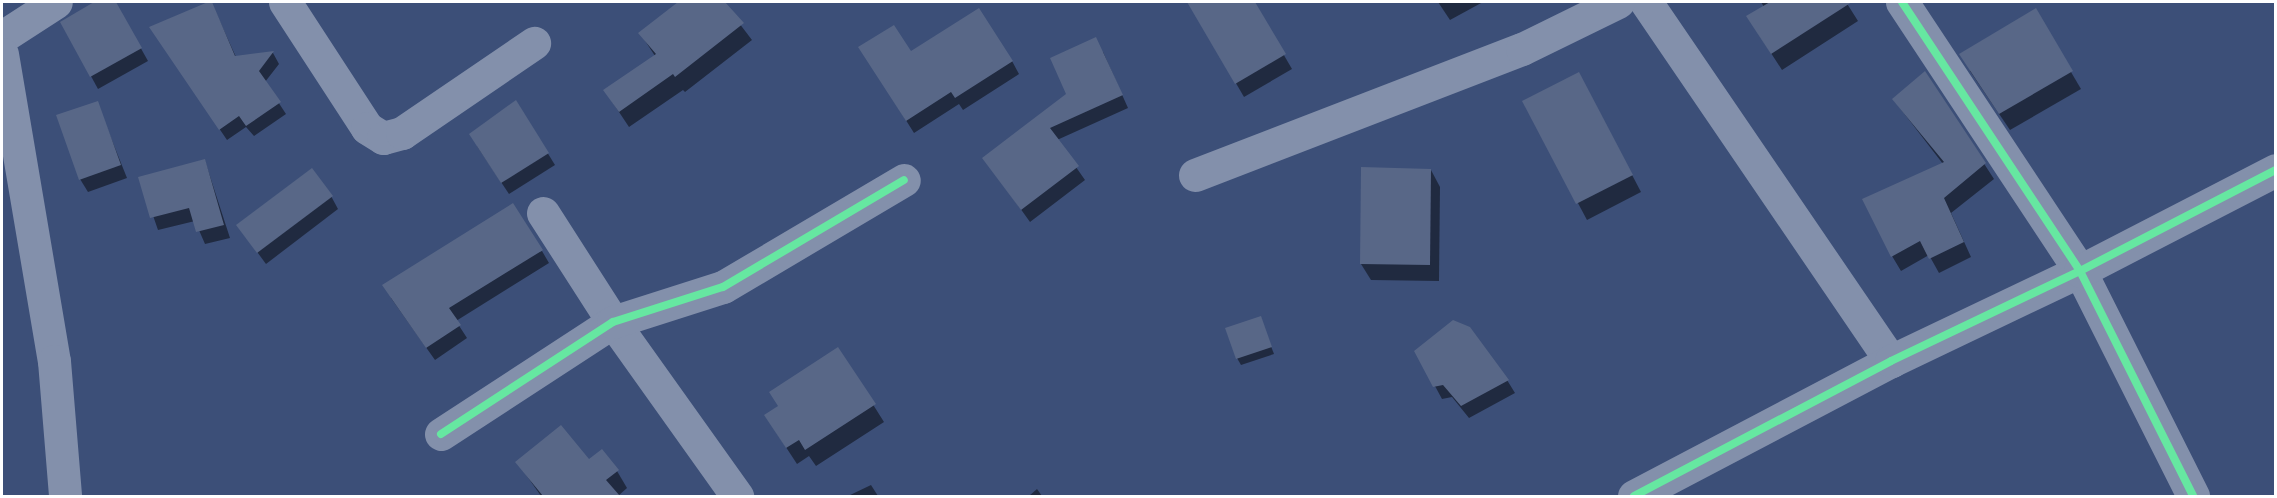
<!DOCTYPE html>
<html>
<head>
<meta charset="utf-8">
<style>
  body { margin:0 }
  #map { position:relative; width:2277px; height:498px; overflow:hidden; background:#3c4f78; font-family:Karla,sans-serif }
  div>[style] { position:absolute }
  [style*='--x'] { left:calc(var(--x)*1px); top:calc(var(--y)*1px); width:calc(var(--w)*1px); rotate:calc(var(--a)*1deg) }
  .shadow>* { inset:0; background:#0007 }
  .building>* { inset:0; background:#586787 }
  .minor>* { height:33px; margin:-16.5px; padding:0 16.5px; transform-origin:16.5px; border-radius:16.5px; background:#8390ab }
  .cycleway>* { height:8px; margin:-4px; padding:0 4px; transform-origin:4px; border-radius:4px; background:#66e7a1 }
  span { translate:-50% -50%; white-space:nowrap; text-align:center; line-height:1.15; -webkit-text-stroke:4.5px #244790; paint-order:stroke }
  .frame { position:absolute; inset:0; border:3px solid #fff; pointer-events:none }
</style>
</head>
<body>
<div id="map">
  <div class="shadow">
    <div style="clip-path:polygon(98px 2px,115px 2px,148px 61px,98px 89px,62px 23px)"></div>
    <div style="clip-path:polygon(211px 2px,236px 57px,273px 53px,279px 64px,265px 82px,286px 114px,254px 136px,246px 127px,227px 140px,151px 28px)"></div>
    <div style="clip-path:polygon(680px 2px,723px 2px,752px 40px,685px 92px,683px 90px,629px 127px,605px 91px,655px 56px,640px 33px)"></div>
    <div style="clip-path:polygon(1199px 2px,1253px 2px,1292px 69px,1244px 97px,1191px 6px)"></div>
    <div style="clip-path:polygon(1438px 2px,1483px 2px,1450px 20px)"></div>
    <div style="clip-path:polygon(1761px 2px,1846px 2px,1858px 21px,1782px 70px,1758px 33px,1764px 7px)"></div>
    <div style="clip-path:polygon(2035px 11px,2081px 89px,2010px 130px,1970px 71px)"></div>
    <div style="clip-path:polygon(1103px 52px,1128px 108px,1057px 140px,1085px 180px,1030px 222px,984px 158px,1068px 94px)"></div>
    <div style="clip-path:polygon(868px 60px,1012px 61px,1019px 74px,963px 110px,959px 104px,914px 133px)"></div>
    <div style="clip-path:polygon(1925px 73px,1994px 179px,1951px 213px,1971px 257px,1939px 273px,1929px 255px,1901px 271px,1892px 256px,1943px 164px,1893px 99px)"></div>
    <div style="clip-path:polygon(1588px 91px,1641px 192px,1587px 220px,1524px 102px)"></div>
    <div style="clip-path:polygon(516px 102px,555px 165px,509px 194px,477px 146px)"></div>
    <div style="clip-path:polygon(97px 103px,127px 178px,88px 192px,80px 179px)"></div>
    <div style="clip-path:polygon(205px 161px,230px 238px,205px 244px,195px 221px,158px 230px,140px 178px)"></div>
    <div style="clip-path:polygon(1431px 170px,1440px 187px,1439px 281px,1371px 280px,1361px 264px)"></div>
    <div style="clip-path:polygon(331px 196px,338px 209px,266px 264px,238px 226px)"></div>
    <div style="clip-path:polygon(542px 251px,549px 263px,456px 321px,467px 338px,435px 360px,391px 298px)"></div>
    <div style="clip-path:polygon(1260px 318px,1274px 354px,1241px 365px,1237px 358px)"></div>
    <div style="clip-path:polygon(838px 349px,884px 422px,816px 466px,809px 456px,797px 464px,776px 432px,779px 407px)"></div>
    <div style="clip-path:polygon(1416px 351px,1507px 380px,1515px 393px,1469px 418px,1452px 397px,1442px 399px)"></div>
    <div style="clip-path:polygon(589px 461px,617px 471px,627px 488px,618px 496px,541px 496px,517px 462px)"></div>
    <div style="clip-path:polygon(871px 485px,878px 496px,848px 496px)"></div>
    <div style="clip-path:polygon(1037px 489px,1042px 496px,1029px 496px)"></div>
  </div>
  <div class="building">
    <div style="clip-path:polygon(94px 2px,116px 2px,142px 48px,90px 77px,60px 22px)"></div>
    <div style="clip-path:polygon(208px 2px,212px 2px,235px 56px,274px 51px,259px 71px,281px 102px,246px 126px,239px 116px,219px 130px,149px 27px)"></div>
    <div style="clip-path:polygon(678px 2px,725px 2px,744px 23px,675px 77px,673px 74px,619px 112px,603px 90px,656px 54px,638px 33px)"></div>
    <div style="clip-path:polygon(1187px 2px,1255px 2px,1286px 54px,1235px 84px)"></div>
    <div style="clip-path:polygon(1770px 2px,1852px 2px,1771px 54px,1746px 16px)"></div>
    <div style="clip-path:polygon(979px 8px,1013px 61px,955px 98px,951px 92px,906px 121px,858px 47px,894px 25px,911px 51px)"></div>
    <div style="clip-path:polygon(2036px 8px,2073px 71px,1999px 114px,1959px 54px)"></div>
    <div style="clip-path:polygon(1096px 37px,1123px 95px,1050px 128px,1079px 166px,1021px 210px,982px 158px,1066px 94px,1050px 58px)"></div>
    <div style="clip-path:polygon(1925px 71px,1986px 163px,1944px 198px,1964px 242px,1929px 259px,1920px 241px,1891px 257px,1862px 199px,1944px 162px,1892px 99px)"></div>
    <div style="clip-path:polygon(1579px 72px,1633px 175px,1576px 204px,1522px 101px)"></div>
    <div style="clip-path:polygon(516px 100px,549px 153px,501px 183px,469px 134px)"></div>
    <div style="clip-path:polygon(98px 101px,121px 165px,79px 180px,56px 115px)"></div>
    <div style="clip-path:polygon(205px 159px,224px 225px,196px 232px,189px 208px,150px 218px,138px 177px)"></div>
    <div style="clip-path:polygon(1361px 167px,1431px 169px,1430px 265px,1360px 264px)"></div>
    <div style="clip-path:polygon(312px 168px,333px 196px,257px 253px,236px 225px)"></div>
    <div style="clip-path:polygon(513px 203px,543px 250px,449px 308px,461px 325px,426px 348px,382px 285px)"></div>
    <div style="clip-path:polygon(1261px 316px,1272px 347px,1236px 359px,1225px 328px)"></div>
    <div style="clip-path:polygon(1453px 320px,1470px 327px,1509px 380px,1461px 406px,1443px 385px,1433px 387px,1414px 351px)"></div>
    <div style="clip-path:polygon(838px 347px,876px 404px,805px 450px,799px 440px,786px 448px,764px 415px,778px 406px,769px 392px)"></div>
    <div style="clip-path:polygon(561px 425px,589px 459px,602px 449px,619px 470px,606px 480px,620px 496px,543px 496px,515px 462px)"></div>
  </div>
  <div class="minor">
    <div style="--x:285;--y:2;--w:150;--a:56.9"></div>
    <div style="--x:367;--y:128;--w:19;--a:32"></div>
    <div style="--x:383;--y:138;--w:20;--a:-15"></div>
    <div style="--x:402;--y:133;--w:160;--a:-34.3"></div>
    <div style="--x:1646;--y:2;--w:435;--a:55.7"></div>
    <div style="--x:1902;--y:2;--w:323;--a:56.5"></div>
    <div style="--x:2080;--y:271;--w:252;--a:63.3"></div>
    <div style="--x:2;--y:37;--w:64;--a:-32.9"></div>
    <div style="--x:2;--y:54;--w:311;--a:80.4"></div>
    <div style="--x:54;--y:361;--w:135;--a:85.3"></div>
    <div style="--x:1195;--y:175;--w:350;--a:-21.1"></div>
    <div style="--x:1522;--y:49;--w:107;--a:-26.1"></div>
    <div style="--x:543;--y:213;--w:130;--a:57.3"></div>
    <div style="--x:613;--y:322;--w:214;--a:54.5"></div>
    <div style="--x:441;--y:434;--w:205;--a:-33.1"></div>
    <div style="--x:613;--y:322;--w:115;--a:-17.7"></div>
    <div style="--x:723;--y:287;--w:210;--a:-30.6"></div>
    <div style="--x:1634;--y:496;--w:290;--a:-27.7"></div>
    <div style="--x:1891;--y:361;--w:209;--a:-25.5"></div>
    <div style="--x:2080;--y:271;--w:220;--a:-27.3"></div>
  </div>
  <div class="cycleway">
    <div style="--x:1902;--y:2;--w:323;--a:56.5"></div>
    <div style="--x:2080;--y:271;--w:252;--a:63.3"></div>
    <div style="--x:441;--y:434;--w:205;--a:-33.1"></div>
    <div style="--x:613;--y:322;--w:115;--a:-17.7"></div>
    <div style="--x:723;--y:287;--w:210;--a:-30.6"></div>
    <div style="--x:1634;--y:496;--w:290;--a:-27.7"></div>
    <div style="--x:1891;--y:361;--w:209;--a:-25.5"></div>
    <div style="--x:2080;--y:271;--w:220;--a:-27.3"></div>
  </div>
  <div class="frame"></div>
</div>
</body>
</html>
